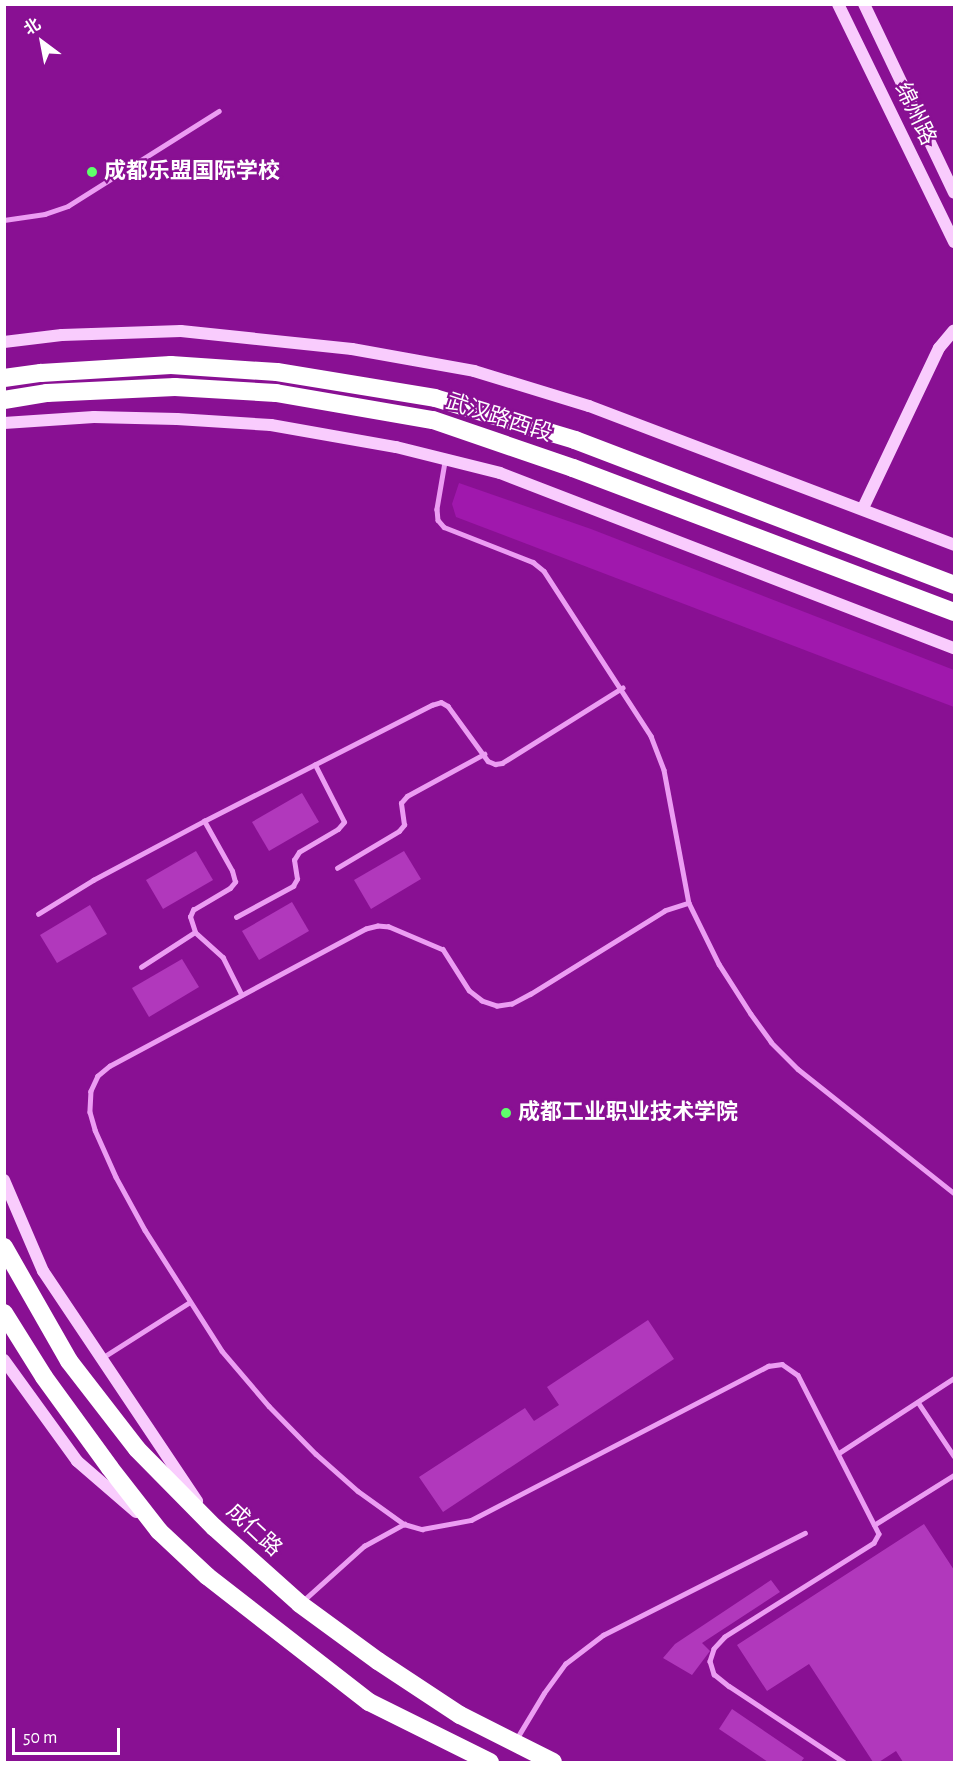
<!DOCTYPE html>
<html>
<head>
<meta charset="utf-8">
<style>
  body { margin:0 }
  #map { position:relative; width:959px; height:1767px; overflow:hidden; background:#891093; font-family:"Alegreya Sans","Noto Sans SC",sans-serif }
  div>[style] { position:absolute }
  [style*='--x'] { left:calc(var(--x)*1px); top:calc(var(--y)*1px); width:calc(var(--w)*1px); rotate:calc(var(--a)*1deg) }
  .green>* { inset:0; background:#a018ad }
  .building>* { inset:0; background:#b138bc }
  .lane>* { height:4.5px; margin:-2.25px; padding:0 2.25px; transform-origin:2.25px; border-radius:2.25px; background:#ec9df3 }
  .secondary>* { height:12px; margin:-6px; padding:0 6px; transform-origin:6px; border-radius:6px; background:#f9ccfd }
  .highway>* { height:18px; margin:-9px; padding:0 9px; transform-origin:9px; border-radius:9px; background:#fff }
  .dots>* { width:16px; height:16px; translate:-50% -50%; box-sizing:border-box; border:3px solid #891093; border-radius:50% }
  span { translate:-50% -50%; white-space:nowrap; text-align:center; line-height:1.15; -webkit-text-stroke:4.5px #891093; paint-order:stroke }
  .street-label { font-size:22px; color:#fff }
  .poi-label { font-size:22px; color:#fff; font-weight:700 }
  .left { translate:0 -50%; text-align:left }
  .frame { position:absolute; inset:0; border:6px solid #fff; pointer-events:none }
  .north { position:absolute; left:12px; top:12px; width:60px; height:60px; -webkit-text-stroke:4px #891093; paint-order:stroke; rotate:328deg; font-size:16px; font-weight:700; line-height:24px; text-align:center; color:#fff }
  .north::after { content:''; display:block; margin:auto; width:21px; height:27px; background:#fff; clip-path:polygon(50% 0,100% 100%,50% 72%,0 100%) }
  .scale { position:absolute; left:12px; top:1728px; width:108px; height:27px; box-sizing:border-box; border:3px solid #fff; border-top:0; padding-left:8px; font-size:18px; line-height:21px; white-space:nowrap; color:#fff; -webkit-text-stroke:4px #891093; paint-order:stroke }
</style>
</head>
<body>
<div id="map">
  <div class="green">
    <div style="clip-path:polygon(459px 483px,591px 529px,954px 670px,954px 707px,456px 517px,452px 504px)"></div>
  </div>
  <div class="building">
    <div style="clip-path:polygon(302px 793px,319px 822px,269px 851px,252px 822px)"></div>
    <div style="clip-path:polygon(196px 851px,213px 880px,163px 909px,146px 880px)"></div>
    <div style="clip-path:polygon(404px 851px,421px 879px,371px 909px,354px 880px)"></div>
    <div style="clip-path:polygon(292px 902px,309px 931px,259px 960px,242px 931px)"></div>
    <div style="clip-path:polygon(90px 905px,107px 934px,57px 963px,40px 935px)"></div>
    <div style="clip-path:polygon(182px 959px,199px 987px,149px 1017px,132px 988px)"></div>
    <div style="clip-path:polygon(648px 1320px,674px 1359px,443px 1512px,419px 1477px,525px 1408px,534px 1421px,559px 1405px,547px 1387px)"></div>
    <div style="clip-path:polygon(924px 1524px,954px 1570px,954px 1762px,903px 1762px,896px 1751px,879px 1762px,873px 1762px,809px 1664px,767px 1691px,737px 1645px)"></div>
    <div style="clip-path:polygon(771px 1580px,780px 1592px,702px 1643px,710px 1651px,692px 1675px,663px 1658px,675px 1644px)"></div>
    <div style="clip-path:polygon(732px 1709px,804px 1758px,801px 1762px,768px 1762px,719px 1729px)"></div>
  </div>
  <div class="lane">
    <div style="--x:4;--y:220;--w:41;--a:-8.3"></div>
    <div style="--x:45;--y:214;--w:24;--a:-19"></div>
    <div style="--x:68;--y:206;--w:178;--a:-32.2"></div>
    <div style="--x:445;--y:462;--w:48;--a:99.7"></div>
    <div style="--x:437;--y:509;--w:11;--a:85"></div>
    <div style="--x:438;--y:520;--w:9;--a:49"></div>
    <div style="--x:444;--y:527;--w:96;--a:21.5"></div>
    <div style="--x:533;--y:562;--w:14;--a:39"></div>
    <div style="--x:544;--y:571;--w:197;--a:57"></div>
    <div style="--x:651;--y:736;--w:36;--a:69"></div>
    <div style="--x:664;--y:770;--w:135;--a:79.4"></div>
    <div style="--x:689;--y:903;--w:68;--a:63.8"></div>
    <div style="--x:719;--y:964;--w:59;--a:57.4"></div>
    <div style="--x:751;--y:1014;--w:34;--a:54"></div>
    <div style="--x:771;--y:1042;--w:38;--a:45"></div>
    <div style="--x:798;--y:1069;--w:199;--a:38.5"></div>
    <div style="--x:337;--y:868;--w:72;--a:-30.8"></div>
    <div style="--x:399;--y:831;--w:8;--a:-50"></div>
    <div style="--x:404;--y:825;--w:22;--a:-98"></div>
    <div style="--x:401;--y:803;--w:9;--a:-49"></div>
    <div style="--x:407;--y:796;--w:88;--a:-28.6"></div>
    <div style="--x:689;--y:903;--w:25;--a:162"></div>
    <div style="--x:665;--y:911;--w:158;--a:148.2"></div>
    <div style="--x:531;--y:994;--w:21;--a:152"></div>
    <div style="--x:512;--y:1004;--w:15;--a:172"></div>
    <div style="--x:497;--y:1006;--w:16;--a:-162"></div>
    <div style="--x:482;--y:1001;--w:16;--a:-142"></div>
    <div style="--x:469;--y:991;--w:49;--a:-122.4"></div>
    <div style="--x:443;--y:950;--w:59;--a:-156.9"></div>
    <div style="--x:389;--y:927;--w:11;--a:-175"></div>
    <div style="--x:378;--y:926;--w:12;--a:166"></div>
    <div style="--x:366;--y:929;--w:290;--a:151.8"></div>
    <div style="--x:110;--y:1066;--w:16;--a:140"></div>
    <div style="--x:98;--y:1076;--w:17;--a:115"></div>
    <div style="--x:91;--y:1091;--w:21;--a:93"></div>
    <div style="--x:90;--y:1112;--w:19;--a:74"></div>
    <div style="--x:95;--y:1130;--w:51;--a:65.9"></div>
    <div style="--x:116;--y:1177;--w:60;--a:61.3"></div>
    <div style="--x:145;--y:1230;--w:143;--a:57.5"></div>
    <div style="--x:222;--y:1351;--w:72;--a:49.5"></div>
    <div style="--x:269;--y:1406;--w:67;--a:45.6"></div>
    <div style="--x:316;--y:1454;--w:56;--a:41.4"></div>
    <div style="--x:358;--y:1491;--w:57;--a:35.7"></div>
    <div style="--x:404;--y:1524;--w:19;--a:16"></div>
    <div style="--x:422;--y:1529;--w:50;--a:-10.4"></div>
    <div style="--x:471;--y:1520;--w:335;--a:-27.4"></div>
    <div style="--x:768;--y:1366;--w:14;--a:-8"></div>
    <div style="--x:782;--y:1364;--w:19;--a:35"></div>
    <div style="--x:798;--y:1375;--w:178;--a:63"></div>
    <div style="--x:879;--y:1534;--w:10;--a:119"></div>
    <div style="--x:874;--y:1543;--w:176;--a:147.8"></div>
    <div style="--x:725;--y:1637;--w:16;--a:133"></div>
    <div style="--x:714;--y:1649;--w:13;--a:108"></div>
    <div style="--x:710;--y:1661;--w:14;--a:73"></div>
    <div style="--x:714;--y:1674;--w:19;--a:39"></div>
    <div style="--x:729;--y:1686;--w:138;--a:33.5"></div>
    <div style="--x:38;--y:914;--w:65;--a:-31.7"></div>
    <div style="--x:93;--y:880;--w:126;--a:-28"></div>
    <div style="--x:204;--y:821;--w:256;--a:-27"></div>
    <div style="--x:432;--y:705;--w:9;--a:-18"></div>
    <div style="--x:441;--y:702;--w:8;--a:30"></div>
    <div style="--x:448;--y:706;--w:68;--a:54"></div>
    <div style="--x:488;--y:761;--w:8;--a:23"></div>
    <div style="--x:495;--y:764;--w:7;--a:-8"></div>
    <div style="--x:502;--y:763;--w:142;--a:-32"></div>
    <div style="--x:236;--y:917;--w:65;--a:-28.5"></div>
    <div style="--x:293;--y:886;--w:8;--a:-60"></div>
    <div style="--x:297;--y:879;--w:19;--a:-99"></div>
    <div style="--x:294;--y:860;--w:9;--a:-58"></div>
    <div style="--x:299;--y:852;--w:45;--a:-30.5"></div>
    <div style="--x:338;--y:829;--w:9;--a:-49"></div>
    <div style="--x:344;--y:822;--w:64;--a:-117"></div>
    <div style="--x:195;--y:932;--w:38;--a:42"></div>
    <div style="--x:223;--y:957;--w:42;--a:63.4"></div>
    <div style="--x:141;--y:967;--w:64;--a:-32.9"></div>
    <div style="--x:195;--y:932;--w:16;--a:-108"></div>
    <div style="--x:190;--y:917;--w:8;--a:-67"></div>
    <div style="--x:193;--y:910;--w:43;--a:-30.7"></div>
    <div style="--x:230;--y:888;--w:8;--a:-50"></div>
    <div style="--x:235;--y:882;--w:11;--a:-105"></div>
    <div style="--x:232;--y:871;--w:57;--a:-119.2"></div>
    <div style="--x:102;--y:1358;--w:104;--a:-32.5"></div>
    <div style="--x:918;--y:1402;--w:65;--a:56.3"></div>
    <div style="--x:839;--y:1453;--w:137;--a:-33.1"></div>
    <div style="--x:874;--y:1525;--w:94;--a:-32"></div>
    <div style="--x:304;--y:1600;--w:81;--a:-42"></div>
    <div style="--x:364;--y:1546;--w:46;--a:-28.8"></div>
    <div style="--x:517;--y:1738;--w:52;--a:-59"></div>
    <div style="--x:544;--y:1693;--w:36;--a:-54"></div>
    <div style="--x:565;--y:1664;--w:48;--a:-37.3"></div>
    <div style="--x:603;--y:1635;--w:226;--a:-26.8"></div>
  </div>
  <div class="secondary">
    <div style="--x:838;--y:4;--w:265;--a:64"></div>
    <div style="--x:864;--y:4;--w:209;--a:64.5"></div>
    <div style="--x:4;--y:342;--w:58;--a:-6.9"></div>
    <div style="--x:62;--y:335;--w:119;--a:-1.9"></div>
    <div style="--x:181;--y:331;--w:172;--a:6"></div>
    <div style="--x:352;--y:349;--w:124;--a:10.2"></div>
    <div style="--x:474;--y:371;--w:120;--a:16.9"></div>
    <div style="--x:589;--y:406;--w:391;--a:20.8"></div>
    <div style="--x:4;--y:423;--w:90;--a:-3.8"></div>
    <div style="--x:94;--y:417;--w:83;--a:1.4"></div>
    <div style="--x:177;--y:419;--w:94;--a:3.7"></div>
    <div style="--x:271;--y:425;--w:127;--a:10"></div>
    <div style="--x:396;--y:447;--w:107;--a:14"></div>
    <div style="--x:500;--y:473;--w:487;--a:21.1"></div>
    <div style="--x:863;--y:508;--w:177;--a:-64.6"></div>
    <div style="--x:939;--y:348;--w:23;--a:-50"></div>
    <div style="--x:4;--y:1180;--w:99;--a:66.8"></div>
    <div style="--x:43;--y:1271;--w:277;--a:56.2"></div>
    <div style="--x:4;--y:1360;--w:125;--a:54.1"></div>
    <div style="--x:77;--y:1461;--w:78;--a:40.8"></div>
  </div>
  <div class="highway">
    <div style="--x:4;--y:378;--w:37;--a:-8"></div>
    <div style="--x:41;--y:373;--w:130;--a:-3.5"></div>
    <div style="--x:171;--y:365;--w:106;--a:3.8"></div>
    <div style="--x:277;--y:372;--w:160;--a:9.3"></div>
    <div style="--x:435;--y:398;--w:146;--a:16.7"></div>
    <div style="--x:575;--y:440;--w:406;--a:20.9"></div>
    <div style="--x:4;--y:400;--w:44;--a:-9.2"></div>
    <div style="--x:47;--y:393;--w:128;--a:-2.7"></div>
    <div style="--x:175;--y:387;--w:101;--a:3.4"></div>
    <div style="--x:276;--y:393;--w:159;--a:9.8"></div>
    <div style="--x:433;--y:420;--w:148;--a:18.9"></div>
    <div style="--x:573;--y:468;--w:407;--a:20.7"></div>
    <div style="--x:4;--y:1247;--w:131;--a:60.3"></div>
    <div style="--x:69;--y:1361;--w:111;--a:52.3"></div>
    <div style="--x:137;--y:1449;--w:110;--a:45.4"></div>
    <div style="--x:214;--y:1527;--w:115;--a:41.8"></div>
    <div style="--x:300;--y:1604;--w:97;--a:36.2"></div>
    <div style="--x:378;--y:1661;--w:98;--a:33.4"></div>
    <div style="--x:460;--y:1715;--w:104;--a:26.8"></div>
    <div style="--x:4;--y:1313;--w:75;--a:58"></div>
    <div style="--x:44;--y:1377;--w:112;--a:54"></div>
    <div style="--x:110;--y:1468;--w:80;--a:52.1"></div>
    <div style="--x:159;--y:1531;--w:66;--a:43.2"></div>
    <div style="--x:207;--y:1576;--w:205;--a:37.9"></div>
    <div style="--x:369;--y:1702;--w:135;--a:26.4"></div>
  </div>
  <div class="dots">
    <div style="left:92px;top:172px;background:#5fff6b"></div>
    <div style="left:506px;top:1113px;background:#5fff6b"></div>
  </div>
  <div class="street-label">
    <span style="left:915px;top:114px;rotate:64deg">绵州路</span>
    <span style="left:499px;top:418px;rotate:18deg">武汉路西段</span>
    <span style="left:254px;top:1530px;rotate:43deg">成仁路</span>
  </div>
  <div class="poi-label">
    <span class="left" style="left:104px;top:172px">成都乐盟国际学校</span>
    <span class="left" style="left:518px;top:1113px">成都工业职业技术学院</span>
  </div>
  <div class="frame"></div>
  <div class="north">北</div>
  <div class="scale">50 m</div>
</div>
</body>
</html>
